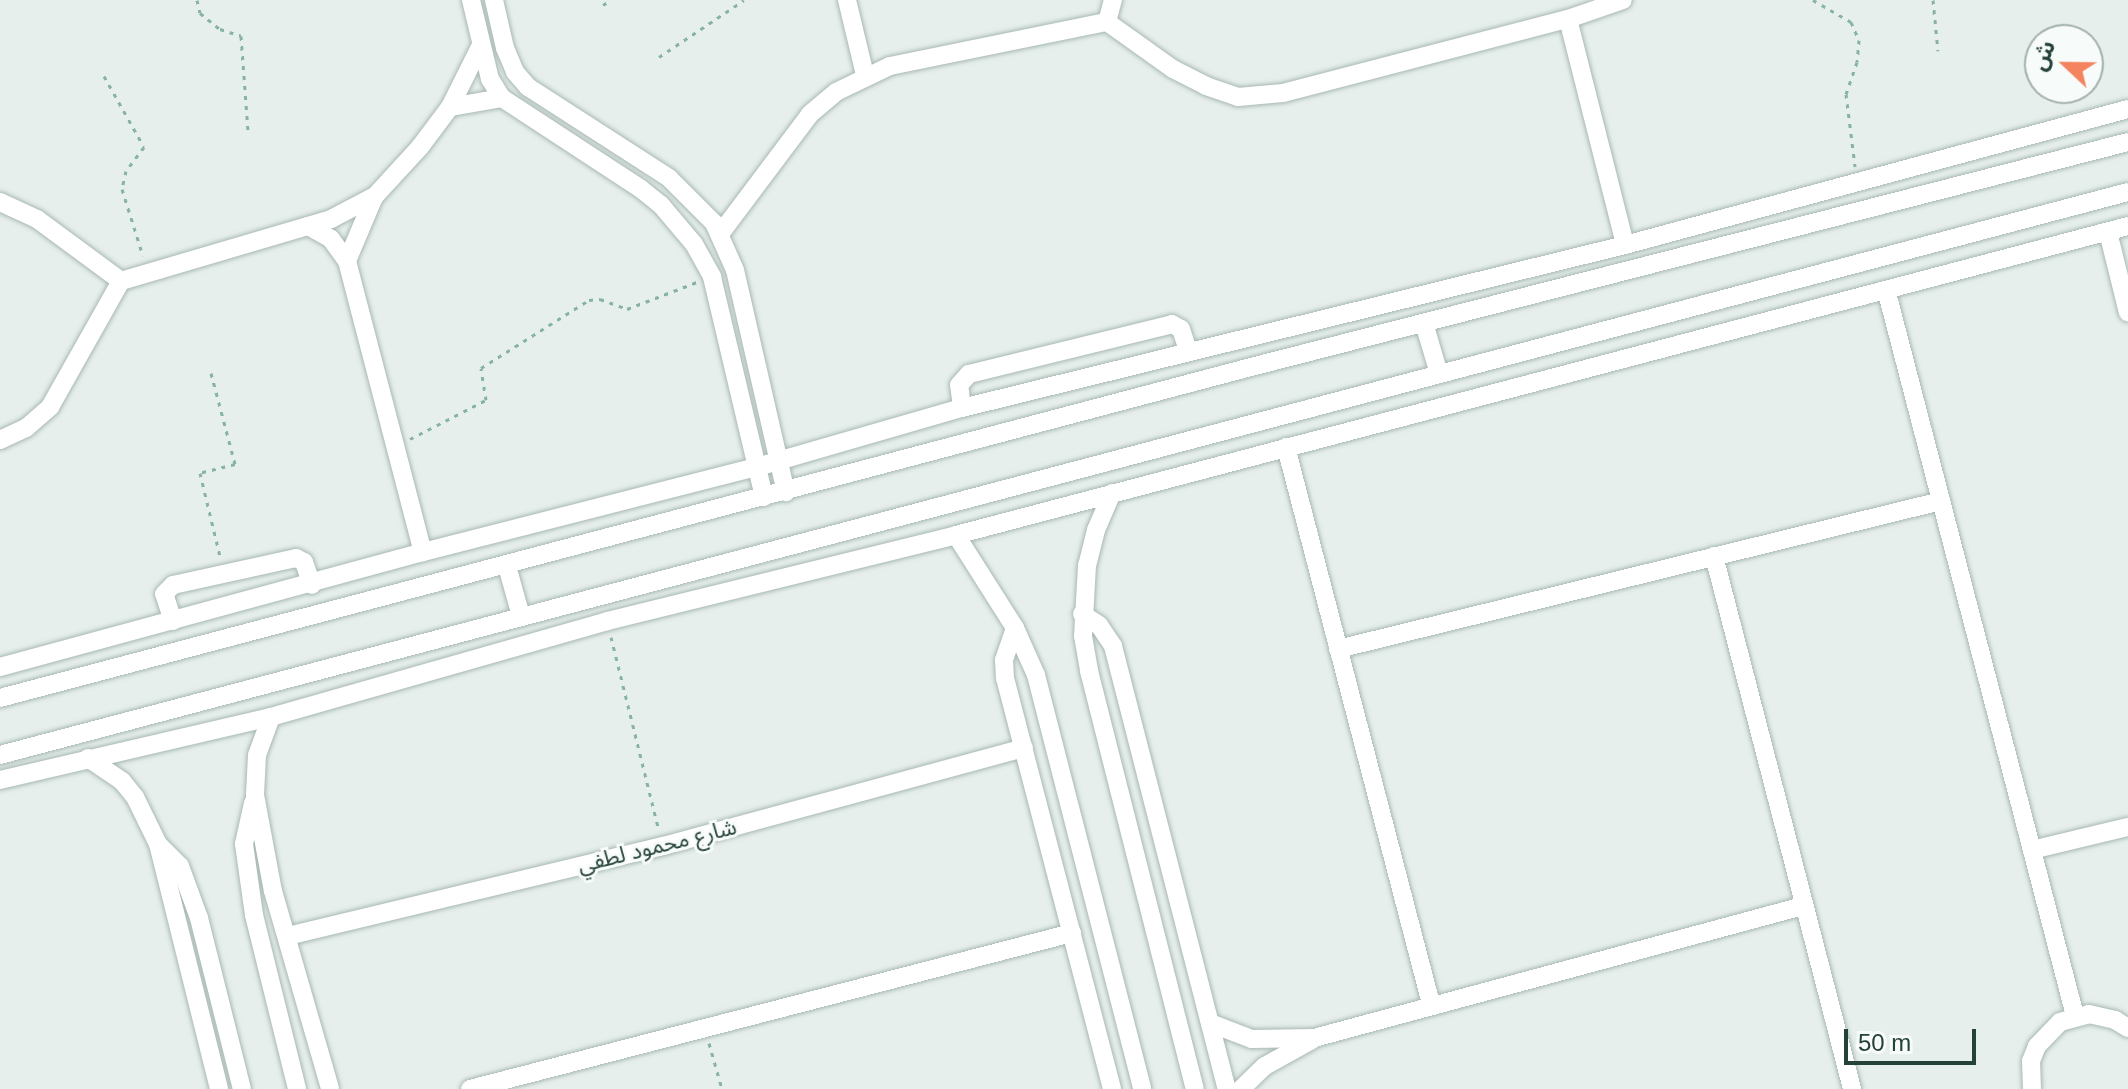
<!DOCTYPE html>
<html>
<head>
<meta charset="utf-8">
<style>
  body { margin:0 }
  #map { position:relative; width:2128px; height:1089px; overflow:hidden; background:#e6efeb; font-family:Arial,"Noto Sans Arabic",sans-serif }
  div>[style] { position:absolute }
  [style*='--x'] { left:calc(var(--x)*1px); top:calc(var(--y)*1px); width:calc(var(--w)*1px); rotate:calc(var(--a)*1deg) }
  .path>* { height:3px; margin-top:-1.5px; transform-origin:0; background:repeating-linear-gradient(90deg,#86b3a5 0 4px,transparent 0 10px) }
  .roads { filter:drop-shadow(0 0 2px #a8b8b2) drop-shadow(0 0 2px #a8b8b2) }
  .minor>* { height:18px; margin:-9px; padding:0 9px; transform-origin:9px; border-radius:9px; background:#fff }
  span { translate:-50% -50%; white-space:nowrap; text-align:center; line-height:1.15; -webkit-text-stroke:6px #f7fbf9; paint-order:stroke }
  .street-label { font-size:22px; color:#24423a }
  .north { position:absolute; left:2024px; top:24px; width:80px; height:80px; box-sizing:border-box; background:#f7fbf9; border:2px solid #a3b1ad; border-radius:50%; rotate:292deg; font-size:22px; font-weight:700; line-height:32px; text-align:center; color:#24423a }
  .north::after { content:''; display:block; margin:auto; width:28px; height:36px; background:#f4845f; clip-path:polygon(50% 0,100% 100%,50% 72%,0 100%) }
  .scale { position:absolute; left:1844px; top:1029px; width:132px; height:36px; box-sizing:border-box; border:4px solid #24423a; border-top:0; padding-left:10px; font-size:24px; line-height:28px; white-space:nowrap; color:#24423a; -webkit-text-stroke:6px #f7fbf9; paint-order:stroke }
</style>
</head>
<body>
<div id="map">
  <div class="path">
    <div style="--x:197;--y:0;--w:13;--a:77"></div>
    <div style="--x:200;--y:13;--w:26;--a:39"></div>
    <div style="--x:220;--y:29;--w:22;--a:18"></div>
    <div style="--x:241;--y:36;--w:95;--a:85.8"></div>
    <div style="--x:1813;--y:0;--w:44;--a:30.1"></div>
    <div style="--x:1851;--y:22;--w:20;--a:66"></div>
    <div style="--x:1859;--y:40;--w:22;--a:95"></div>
    <div style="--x:1857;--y:62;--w:34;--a:109"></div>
    <div style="--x:1846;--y:94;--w:73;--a:82.9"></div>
    <div style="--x:1933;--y:0;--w:51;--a:84.4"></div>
    <div style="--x:603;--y:5;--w:9;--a:-32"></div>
    <div style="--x:659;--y:57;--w:102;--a:-33.8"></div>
    <div style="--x:104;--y:76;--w:81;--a:60.6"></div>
    <div style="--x:144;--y:147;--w:30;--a:127"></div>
    <div style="--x:126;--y:171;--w:18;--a:103"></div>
    <div style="--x:122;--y:189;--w:70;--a:72.6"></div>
    <div style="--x:211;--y:373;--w:94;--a:75.2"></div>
    <div style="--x:235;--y:464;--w:36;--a:166"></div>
    <div style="--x:200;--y:473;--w:85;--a:76.5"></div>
    <div style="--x:410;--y:439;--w:85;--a:-27.2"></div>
    <div style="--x:486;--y:400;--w:32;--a:-99"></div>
    <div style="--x:481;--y:368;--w:128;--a:-32.2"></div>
    <div style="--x:589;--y:300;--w:11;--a:-5"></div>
    <div style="--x:600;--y:299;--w:29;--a:20"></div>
    <div style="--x:627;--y:309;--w:75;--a:-21.1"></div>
    <div style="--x:611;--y:637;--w:196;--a:76.1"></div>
    <div style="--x:709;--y:1043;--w:48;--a:74.2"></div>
  </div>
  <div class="roads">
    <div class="minor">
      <div style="--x:471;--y:0;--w:81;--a:76.5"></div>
      <div style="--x:490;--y:79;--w:22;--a:58"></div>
      <div style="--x:502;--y:98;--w:166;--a:33.2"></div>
      <div style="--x:641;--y:189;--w:26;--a:39"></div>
      <div style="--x:661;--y:205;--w:51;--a:49.8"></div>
      <div style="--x:694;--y:244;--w:38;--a:61"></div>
      <div style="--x:712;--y:277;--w:226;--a:76.7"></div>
      <div style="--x:494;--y:0;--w:49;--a:77.1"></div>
      <div style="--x:505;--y:48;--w:26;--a:67"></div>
      <div style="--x:515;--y:72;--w:20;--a:49"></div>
      <div style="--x:528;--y:87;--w:168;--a:32.8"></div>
      <div style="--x:669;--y:178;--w:64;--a:45"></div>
      <div style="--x:714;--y:223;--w:51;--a:65.9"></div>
      <div style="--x:735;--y:270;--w:228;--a:77.1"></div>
      <div style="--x:847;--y:0;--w:77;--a:76.5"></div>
      <div style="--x:1568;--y:19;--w:233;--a:75.8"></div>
      <div style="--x:1107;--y:22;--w:23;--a:-75"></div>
      <div style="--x:450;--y:107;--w:53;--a:-9.8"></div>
      <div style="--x:0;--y:202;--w:41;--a:24.7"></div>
      <div style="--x:37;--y:219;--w:104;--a:36.4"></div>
      <div style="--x:308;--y:226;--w:26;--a:29"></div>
      <div style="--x:331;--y:239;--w:27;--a:54"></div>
      <div style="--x:347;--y:261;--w:301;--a:75.4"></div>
      <div style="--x:2108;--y:232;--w:83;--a:76.1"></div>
      <div style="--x:720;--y:234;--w:150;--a:-53.1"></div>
      <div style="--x:810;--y:114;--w:34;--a:-40"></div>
      <div style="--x:836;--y:92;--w:60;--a:-25.7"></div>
      <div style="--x:890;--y:66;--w:221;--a:-11.5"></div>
      <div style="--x:1107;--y:22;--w:81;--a:35.5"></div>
      <div style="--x:1173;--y:69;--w:37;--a:27"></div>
      <div style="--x:1206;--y:86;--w:34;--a:19"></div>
      <div style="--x:1238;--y:97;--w:45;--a:-5.1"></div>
      <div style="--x:1283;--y:93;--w:294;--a:-14.6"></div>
      <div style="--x:1568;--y:19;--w:58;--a:-19.1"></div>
      <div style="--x:347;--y:261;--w:69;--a:-67.1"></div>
      <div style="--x:1887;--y:293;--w:747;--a:75.42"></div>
      <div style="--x:1424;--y:323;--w:53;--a:73.6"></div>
      <div style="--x:962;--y:408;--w:23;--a:-97"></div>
      <div style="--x:959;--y:385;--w:15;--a:-48"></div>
      <div style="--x:969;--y:374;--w:209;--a:-13.8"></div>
      <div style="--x:1172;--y:324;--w:10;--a:29"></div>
      <div style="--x:1181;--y:329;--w:23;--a:72"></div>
      <div style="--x:0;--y:440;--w:29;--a:-25"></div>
      <div style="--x:26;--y:428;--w:32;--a:-41"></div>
      <div style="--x:50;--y:407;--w:145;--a:-60.6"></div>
      <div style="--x:121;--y:281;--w:219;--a:-16.4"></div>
      <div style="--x:331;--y:219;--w:50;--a:-27.6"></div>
      <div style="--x:375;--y:196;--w:67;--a:-47.4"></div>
      <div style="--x:420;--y:147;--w:50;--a:-53.1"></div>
      <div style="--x:450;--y:107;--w:69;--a:-63.4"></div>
      <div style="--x:1286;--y:447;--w:576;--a:75.41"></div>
      <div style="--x:1112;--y:493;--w:40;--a:113.4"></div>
      <div style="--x:1096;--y:530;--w:36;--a:104"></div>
      <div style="--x:1087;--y:565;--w:71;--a:93.2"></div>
      <div style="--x:1083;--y:636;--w:36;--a:80"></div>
      <div style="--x:1089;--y:671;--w:431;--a:75.8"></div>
      <div style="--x:956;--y:535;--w:110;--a:57.6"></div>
      <div style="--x:1015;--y:628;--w:51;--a:65.9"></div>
      <div style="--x:1036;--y:675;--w:427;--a:75.6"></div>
      <div style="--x:1714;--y:556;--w:551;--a:75.48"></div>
      <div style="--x:507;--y:566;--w:52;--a:74.4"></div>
      <div style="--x:1082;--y:614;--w:20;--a:33"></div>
      <div style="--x:1099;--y:625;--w:25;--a:56"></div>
      <div style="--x:1113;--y:646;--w:457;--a:75.6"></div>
      <div style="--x:173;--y:621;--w:28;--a:-108"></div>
      <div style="--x:164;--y:594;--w:13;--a:-45"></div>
      <div style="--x:173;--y:585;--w:126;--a:-12.4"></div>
      <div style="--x:296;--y:558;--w:9;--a:27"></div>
      <div style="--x:304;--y:562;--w:24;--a:71"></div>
      <div style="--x:1015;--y:628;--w:34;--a:109"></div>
      <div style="--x:1004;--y:660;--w:18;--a:87"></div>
      <div style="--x:1005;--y:678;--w:425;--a:75.4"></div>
      <div style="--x:1338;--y:649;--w:621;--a:-13.79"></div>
      <div style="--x:0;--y:667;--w:438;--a:-15.2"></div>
      <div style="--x:423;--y:552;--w:345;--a:-14.3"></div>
      <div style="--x:757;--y:467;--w:213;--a:-16.1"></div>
      <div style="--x:962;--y:408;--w:683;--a:-13.81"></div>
      <div style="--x:1625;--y:245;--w:521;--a:-15.13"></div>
      <div style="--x:0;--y:698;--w:1294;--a:-14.82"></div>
      <div style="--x:1251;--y:367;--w:905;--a:-14.39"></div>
      <div style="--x:271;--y:717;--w:40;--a:110.2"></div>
      <div style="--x:257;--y:755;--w:40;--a:92.9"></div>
      <div style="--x:255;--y:795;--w:98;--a:79.4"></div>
      <div style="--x:273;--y:891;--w:206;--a:73.9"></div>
      <div style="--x:0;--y:755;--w:2201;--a:-14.82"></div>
      <div style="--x:88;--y:758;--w:41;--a:34.1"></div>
      <div style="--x:122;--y:781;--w:21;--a:51"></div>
      <div style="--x:135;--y:797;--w:52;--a:63.9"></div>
      <div style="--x:158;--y:844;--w:252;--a:76"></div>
      <div style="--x:0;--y:780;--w:278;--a:-13.1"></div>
      <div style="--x:271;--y:717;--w:349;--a:-15.9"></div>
      <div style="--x:607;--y:621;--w:359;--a:-13.8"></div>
      <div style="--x:956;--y:535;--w:1212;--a:-14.77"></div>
      <div style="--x:253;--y:803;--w:42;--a:102.4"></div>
      <div style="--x:244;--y:844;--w:72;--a:82"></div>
      <div style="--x:254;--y:915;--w:179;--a:76.1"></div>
      <div style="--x:160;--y:846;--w:28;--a:45"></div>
      <div style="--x:180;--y:866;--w:55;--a:69.9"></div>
      <div style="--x:199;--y:918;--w:176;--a:75.9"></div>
      <div style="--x:2032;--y:850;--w:99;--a:-13.5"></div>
      <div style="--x:288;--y:936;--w:386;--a:-13.5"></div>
      <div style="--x:663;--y:846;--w:374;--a:-15.2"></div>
      <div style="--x:1210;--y:1023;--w:45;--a:20.9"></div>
      <div style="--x:1252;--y:1039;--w:62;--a:-0.9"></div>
      <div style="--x:1314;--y:1038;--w:507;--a:-15.11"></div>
      <div style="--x:470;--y:1089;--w:622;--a:-14.53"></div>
      <div style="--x:1241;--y:1089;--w:33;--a:-44"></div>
      <div style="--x:1265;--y:1066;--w:54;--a:-29"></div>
      <div style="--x:2032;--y:1089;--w:28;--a:-92"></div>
      <div style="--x:2031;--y:1061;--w:16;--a:-68"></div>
      <div style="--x:2037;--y:1046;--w:33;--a:-46"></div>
      <div style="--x:2060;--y:1022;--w:30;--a:-15"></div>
      <div style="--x:2089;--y:1014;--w:27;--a:13"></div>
      <div style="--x:2115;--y:1020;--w:15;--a:32"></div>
    </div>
  </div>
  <div class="street-label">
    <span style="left:657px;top:846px;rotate:-14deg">شارع محمود لطفي</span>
  </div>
  <div class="north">ش</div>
  <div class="scale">50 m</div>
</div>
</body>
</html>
